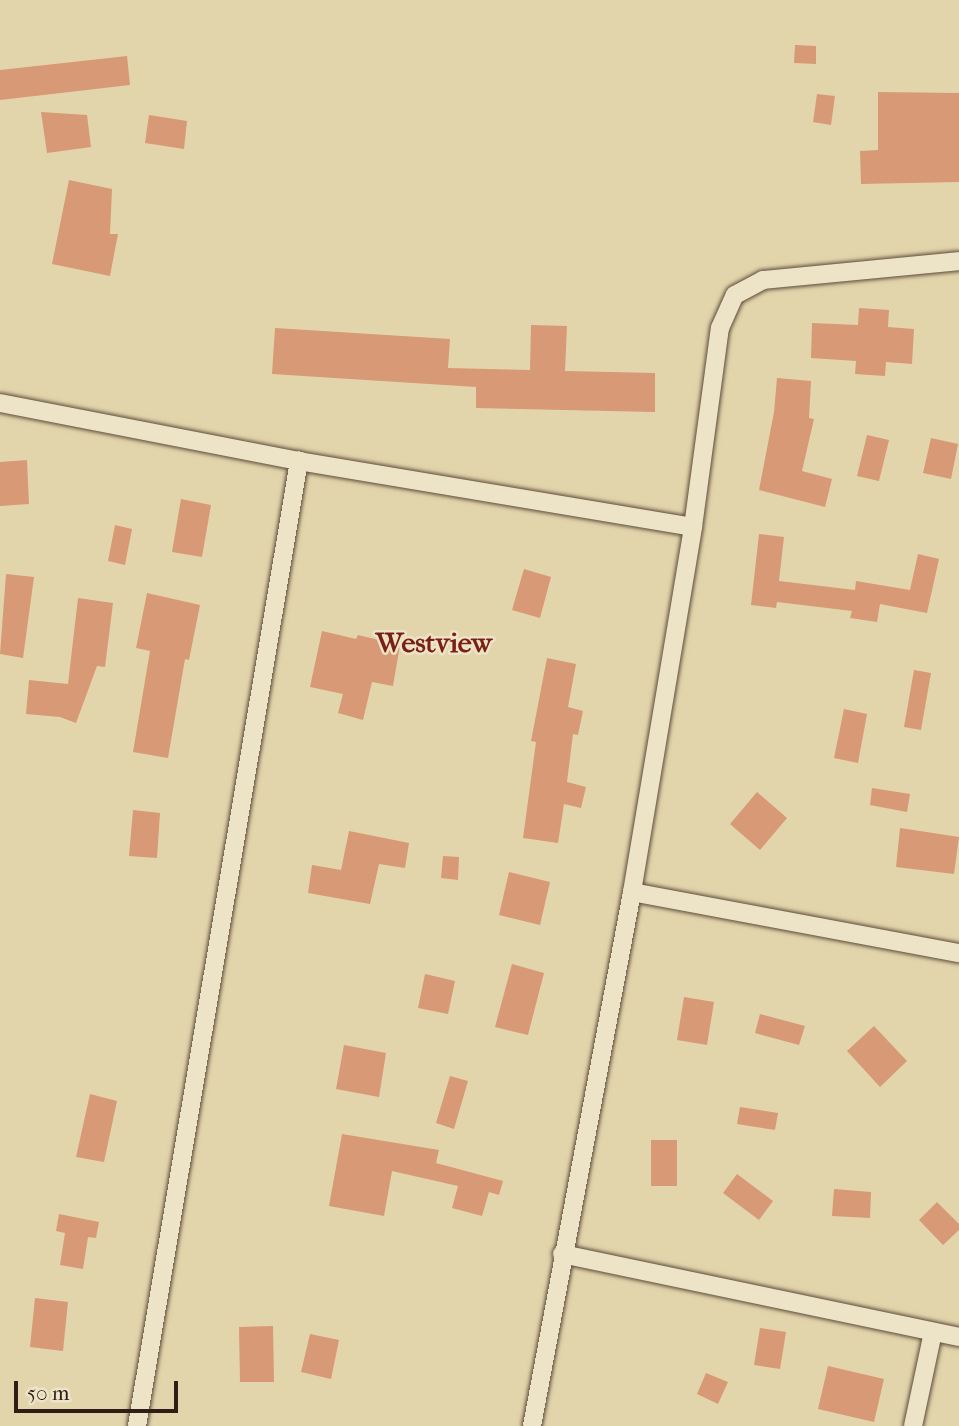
<!DOCTYPE html>
<html>
<head>
<meta charset="utf-8">
<style>
  body { margin:0 }
  #map { position:relative; width:959px; height:1426px; overflow:hidden; background:#e3d5ab; font-family:"IM FELL French Canon",serif }
  div>[style] { position:absolute }
  [style*='--x'] { left:calc(var(--x)*1px); top:calc(var(--y)*1px); width:calc(var(--w)*1px); rotate:calc(var(--a)*1deg) }
  .building>* { inset:0; background:#d79976 }
  .roads { filter:drop-shadow(0 0 2px #5c4c3b) drop-shadow(0 0 2px #5c4c3b) }
  .minor>* { height:18px; margin:-9px; padding:0 9px; transform-origin:9px; border-radius:9px; background:#ede4c8 }
  span { translate:-50% -50%; white-space:nowrap; text-align:center; line-height:1.15; -webkit-text-stroke:5px #ede4c8; paint-order:stroke }
  .district-label { font-size:28px; color:#7a1f14; font-weight:700 }
  .scale { position:absolute; left:14px; top:1381px; width:164px; height:32px; box-sizing:border-box; border:4px solid #2f1e16; border-top:0; padding-left:9px; font-size:21px; line-height:24px; white-space:nowrap; color:#2f1e16; -webkit-text-stroke:5px #ede4c8; paint-order:stroke }
</style>
</head>
<body>
<div id="map">
  <div class="building">
    <div style="clip-path:polygon(795px 45px,816px 46px,816px 64px,794px 63px)"></div>
    <div style="clip-path:polygon(127px 56px,130px 85px,0 100px,0 70px)"></div>
    <div style="clip-path:polygon(878px 92px,959px 93px,959px 182px,861px 184px,860px 151px,878px 150px)"></div>
    <div style="clip-path:polygon(817px 94px,835px 96px,831px 125px,813px 122px)"></div>
    <div style="clip-path:polygon(41px 112px,87px 115px,91px 147px,47px 153px)"></div>
    <div style="clip-path:polygon(149px 115px,187px 121px,184px 149px,145px 143px)"></div>
    <div style="clip-path:polygon(69px 180px,112px 189px,110px 234px,118px 234px,110px 276px,52px 264px)"></div>
    <div style="clip-path:polygon(859px 308px,889px 310px,888px 327px,914px 329px,912px 364px,886px 362px,885px 376px,855px 374px,856px 361px,811px 358px,812px 323px,858px 325px)"></div>
    <div style="clip-path:polygon(531px 325px,567px 326px,565px 371px,655px 373px,655px 412px,476px 408px,476px 387px,272px 374px,275px 328px,450px 339px,448px 368px,530px 370px)"></div>
    <div style="clip-path:polygon(777px 378px,811px 381px,809px 418px,814px 419px,802px 471px,832px 479px,825px 507px,759px 490px,774px 412px)"></div>
    <div style="clip-path:polygon(867px 435px,889px 440px,879px 481px,857px 476px)"></div>
    <div style="clip-path:polygon(931px 438px,958px 444px,951px 479px,923px 473px)"></div>
    <div style="clip-path:polygon(27px 460px,29px 504px,0 506px,0 462px)"></div>
    <div style="clip-path:polygon(181px 499px,211px 505px,202px 557px,172px 552px)"></div>
    <div style="clip-path:polygon(115px 525px,132px 529px,125px 565px,108px 561px)"></div>
    <div style="clip-path:polygon(759px 534px,784px 537px,779px 581px,855px 590px,856px 581px,910px 590px,918px 554px,939px 559px,927px 613px,880px 604px,877px 622px,850px 618px,852px 611px,777px 602px,776px 608px,751px 605px)"></div>
    <div style="clip-path:polygon(524px 569px,551px 577px,540px 618px,512px 610px)"></div>
    <div style="clip-path:polygon(6px 574px,34px 577px,23px 658px,0 654px)"></div>
    <div style="clip-path:polygon(147px 593px,200px 605px,189px 660px,185px 659px,168px 758px,133px 752px,150px 651px,136px 648px)"></div>
    <div style="clip-path:polygon(78px 598px,113px 603px,105px 667px,97px 666px,76px 723px,60px 717px,26px 714px,29px 680px,68px 684px)"></div>
    <div style="clip-path:polygon(322px 631px,356px 639px,358px 635px,400px 645px,393px 686px,372px 682px,363px 720px,338px 713px,343px 694px,310px 687px)"></div>
    <div style="clip-path:polygon(547px 658px,576px 664px,568px 707px,583px 711px,578px 735px,573px 734px,567px 782px,586px 787px,581px 808px,564px 804px,558px 843px,523px 838px,536px 742px,531px 741px)"></div>
    <div style="clip-path:polygon(914px 670px,931px 673px,921px 730px,904px 727px)"></div>
    <div style="clip-path:polygon(844px 709px,867px 714px,858px 763px,834px 758px)"></div>
    <div style="clip-path:polygon(872px 788px,910px 794px,907px 812px,870px 805px)"></div>
    <div style="clip-path:polygon(757px 792px,787px 818px,760px 850px,730px 824px)"></div>
    <div style="clip-path:polygon(133px 810px,160px 813px,157px 858px,129px 856px)"></div>
    <div style="clip-path:polygon(900px 828px,959px 837px,954px 874px,896px 867px)"></div>
    <div style="clip-path:polygon(349px 831px,409px 843px,405px 868px,379px 864px,370px 904px,308px 893px,312px 865px,341px 870px)"></div>
    <div style="clip-path:polygon(443px 856px,459px 857px,458px 880px,441px 878px)"></div>
    <div style="clip-path:polygon(509px 872px,550px 882px,540px 925px,499px 915px)"></div>
    <div style="clip-path:polygon(512px 964px,544px 973px,528px 1035px,495px 1027px)"></div>
    <div style="clip-path:polygon(425px 974px,455px 981px,448px 1014px,418px 1008px)"></div>
    <div style="clip-path:polygon(684px 997px,714px 1002px,707px 1045px,677px 1040px)"></div>
    <div style="clip-path:polygon(760px 1014px,805px 1026px,799px 1045px,755px 1033px)"></div>
    <div style="clip-path:polygon(874px 1026px,907px 1061px,880px 1087px,847px 1051px)"></div>
    <div style="clip-path:polygon(344px 1045px,386px 1053px,379px 1097px,336px 1089px)"></div>
    <div style="clip-path:polygon(450px 1076px,468px 1081px,454px 1129px,436px 1123px)"></div>
    <div style="clip-path:polygon(90px 1094px,117px 1101px,104px 1162px,76px 1157px)"></div>
    <div style="clip-path:polygon(740px 1107px,778px 1113px,775px 1130px,737px 1124px)"></div>
    <div style="clip-path:polygon(342px 1134px,439px 1150px,436px 1163px,503px 1181px,499px 1195px,489px 1192px,482px 1216px,452px 1208px,458px 1186px,392px 1171px,384px 1216px,329px 1206px)"></div>
    <div style="clip-path:polygon(651px 1140px,677px 1140px,677px 1186px,651px 1186px)"></div>
    <div style="clip-path:polygon(737px 1174px,773px 1201px,759px 1220px,723px 1193px)"></div>
    <div style="clip-path:polygon(834px 1189px,871px 1192px,870px 1218px,832px 1216px)"></div>
    <div style="clip-path:polygon(937px 1202px,959px 1224px,959px 1230px,943px 1245px,919px 1220px)"></div>
    <div style="clip-path:polygon(59px 1214px,99px 1222px,96px 1238px,88px 1237px,83px 1269px,60px 1265px,65px 1233px,56px 1231px)"></div>
    <div style="clip-path:polygon(35px 1298px,68px 1302px,63px 1351px,30px 1347px)"></div>
    <div style="clip-path:polygon(273px 1326px,274px 1382px,240px 1382px,239px 1327px)"></div>
    <div style="clip-path:polygon(760px 1328px,786px 1332px,780px 1369px,754px 1365px)"></div>
    <div style="clip-path:polygon(310px 1334px,339px 1340px,331px 1379px,301px 1372px)"></div>
    <div style="clip-path:polygon(828px 1366px,884px 1379px,874px 1422px,818px 1409px)"></div>
    <div style="clip-path:polygon(706px 1373px,728px 1382px,718px 1404px,697px 1394px)"></div>
  </div>
  <div class="roads">
    <div class="minor">
      <div style="--x:0;--y:403;--w:305;--a:11"></div>
      <div style="--x:299;--y:461;--w:399;--a:9.5"></div>
      <div style="--x:632;--y:892;--w:333;--a:10.6"></div>
      <div style="--x:562;--y:1254;--w:406;--a:11.8"></div>
      <div style="--x:137;--y:1426;--w:979;--a:-80.47"></div>
      <div style="--x:532;--y:1426;--w:543;--a:-79.39"></div>
      <div style="--x:632;--y:892;--w:370;--a:-80.5"></div>
      <div style="--x:693;--y:527;--w:201;--a:-82.3"></div>
      <div style="--x:720;--y:328;--w:36;--a:-66"></div>
      <div style="--x:735;--y:295;--w:32;--a:-28"></div>
      <div style="--x:763;--y:280;--w:197;--a:-5.5"></div>
      <div style="--x:913;--y:1426;--w:96;--a:-78"></div>
    </div>
  </div>
  <div class="district-label">
    <span style="left:434px;top:643px">Westview</span>
  </div>
  <div class="scale">50 m</div>
</div>
</body>
</html>
